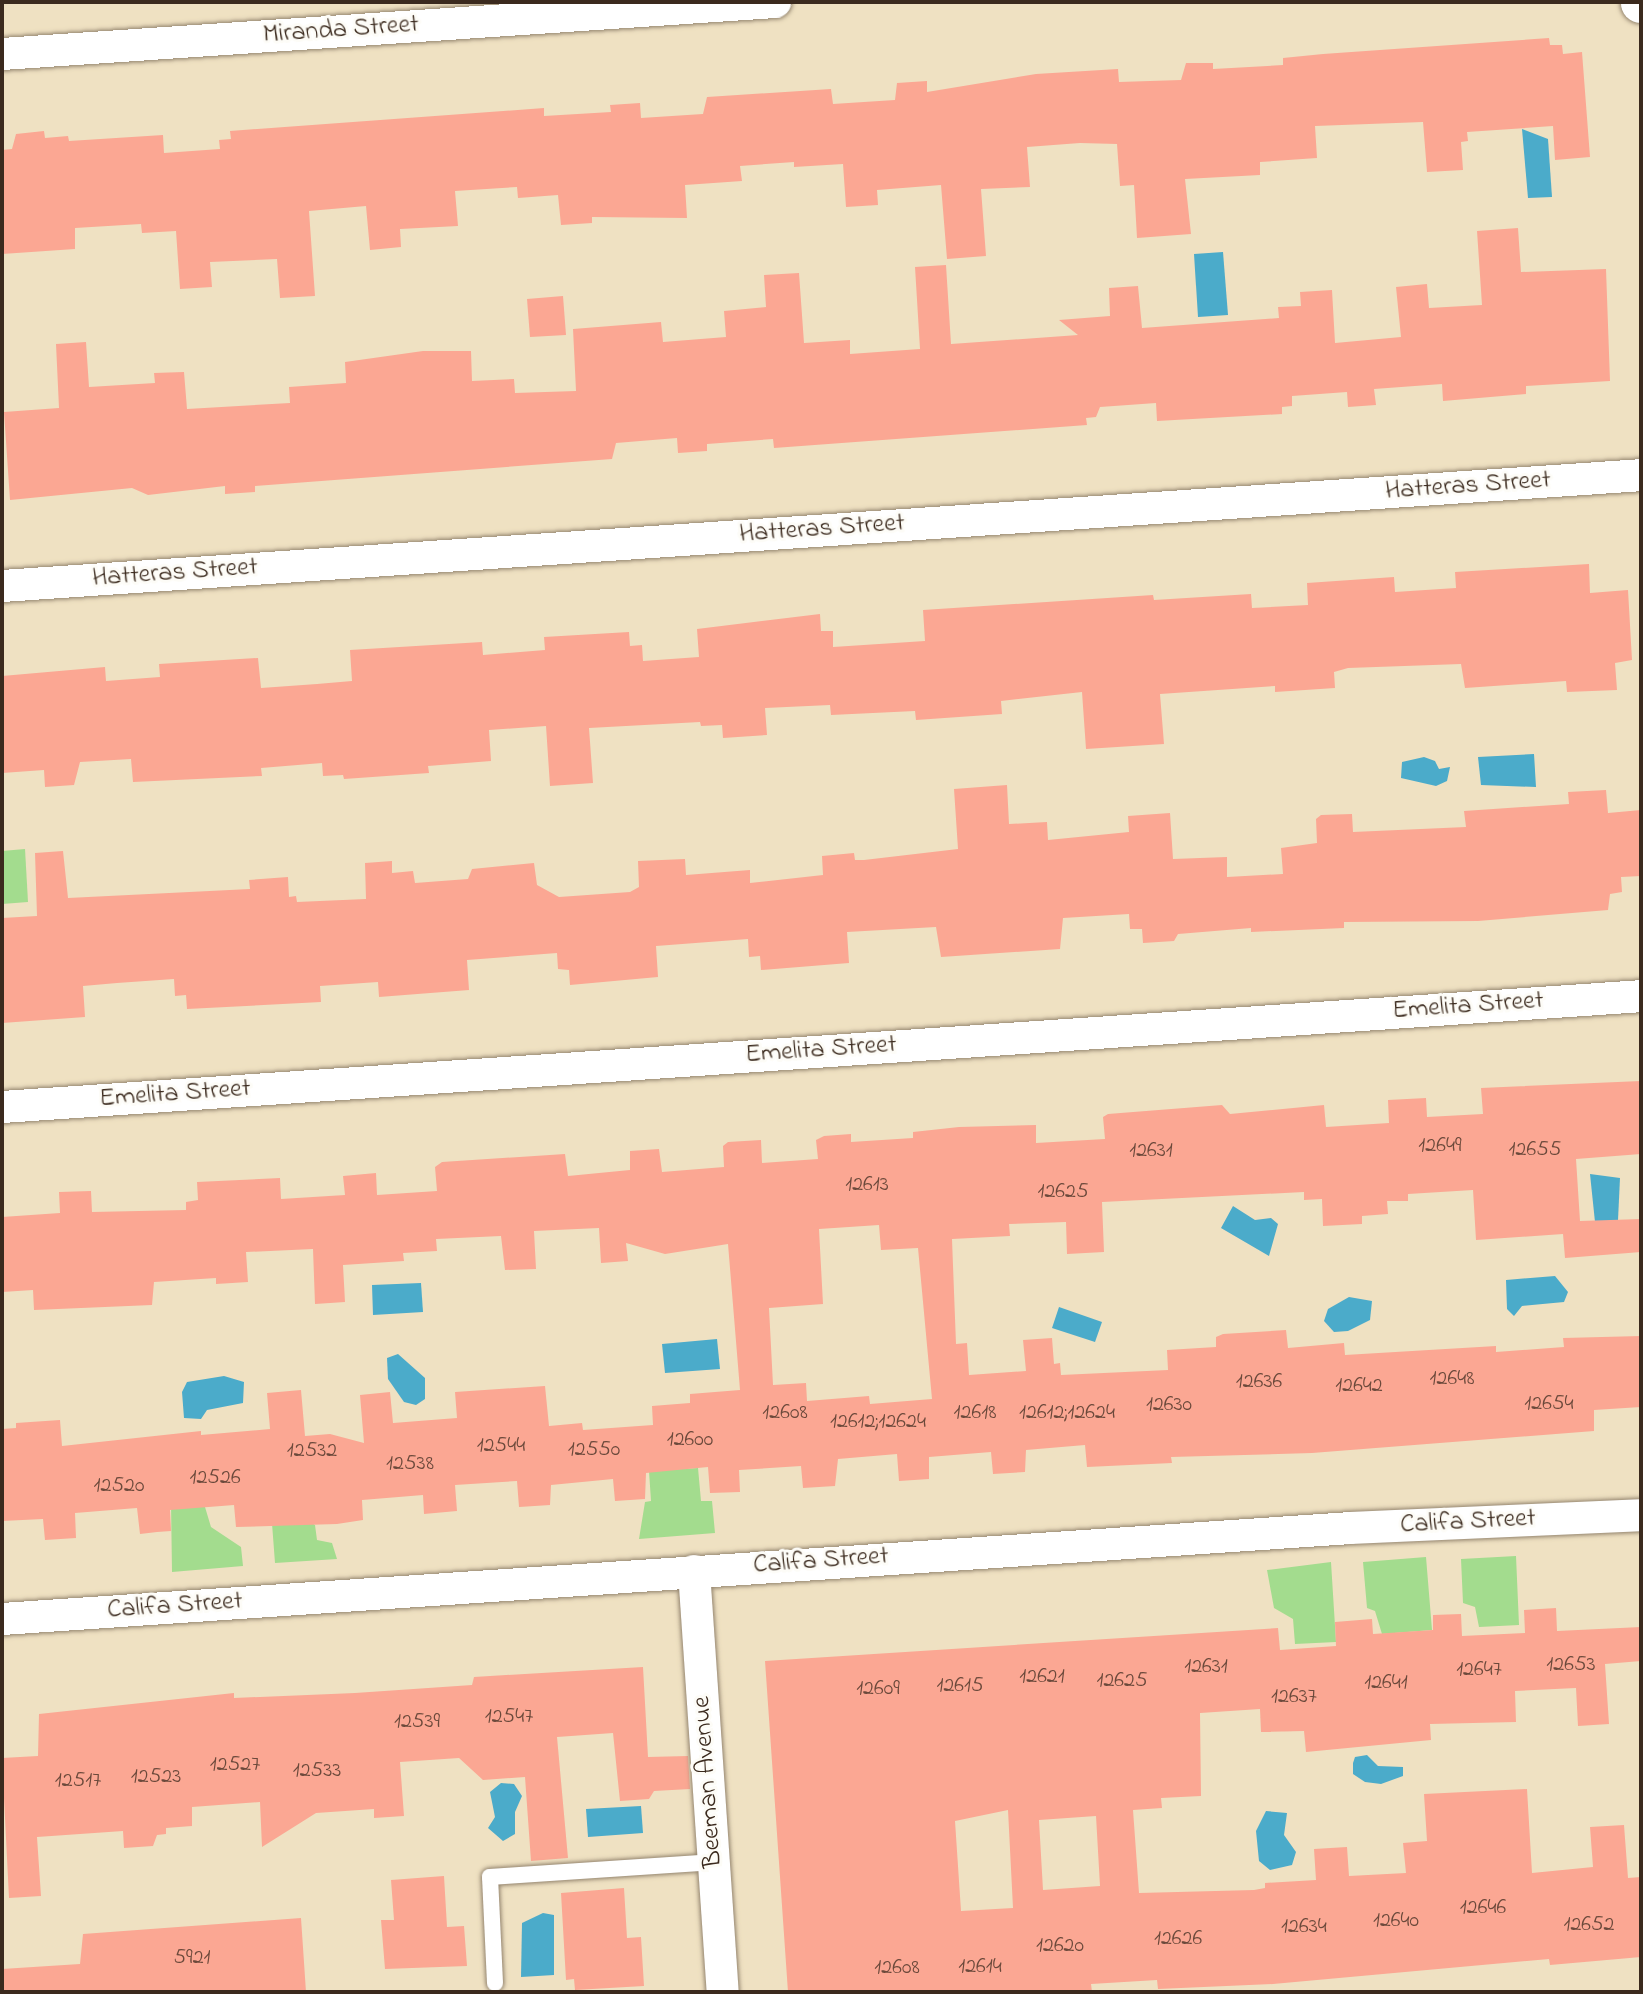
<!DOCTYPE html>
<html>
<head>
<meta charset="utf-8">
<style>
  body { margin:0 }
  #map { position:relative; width:1643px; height:1994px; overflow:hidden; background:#efe1c2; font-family:"Indie Flower",sans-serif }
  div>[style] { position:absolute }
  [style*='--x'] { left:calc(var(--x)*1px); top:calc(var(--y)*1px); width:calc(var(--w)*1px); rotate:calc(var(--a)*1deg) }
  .green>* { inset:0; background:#a3dc8e }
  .water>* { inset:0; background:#4babca }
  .building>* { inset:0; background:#fba793 }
  .roads { filter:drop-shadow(0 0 2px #958670) drop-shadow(0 0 2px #958670) }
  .service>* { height:16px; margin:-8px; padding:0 8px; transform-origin:8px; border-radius:8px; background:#fff }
  .minor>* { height:32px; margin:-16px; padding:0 16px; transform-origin:16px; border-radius:16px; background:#fff }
  .tertiary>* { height:40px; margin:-20px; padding:0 20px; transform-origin:20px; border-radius:20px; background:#fff }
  span { translate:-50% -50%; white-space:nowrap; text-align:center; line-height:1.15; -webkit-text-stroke:6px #fdfcf7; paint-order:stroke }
  .number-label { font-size:22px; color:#6b493b }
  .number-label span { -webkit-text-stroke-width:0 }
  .street-label { font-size:26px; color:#3b2a1e }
  .frame { position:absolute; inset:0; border:4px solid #3b2a1e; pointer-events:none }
</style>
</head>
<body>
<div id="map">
  <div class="green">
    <div style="clip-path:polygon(25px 849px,28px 902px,2px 904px,2px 851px)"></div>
    <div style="clip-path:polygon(698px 1468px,701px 1501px,712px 1501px,715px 1533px,639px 1539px,645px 1502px,651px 1501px,649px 1471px)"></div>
    <div style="clip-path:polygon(270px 1497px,315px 1525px,317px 1540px,332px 1543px,337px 1559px,275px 1563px)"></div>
    <div style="clip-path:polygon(171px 1502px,205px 1507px,211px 1527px,241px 1547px,243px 1566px,172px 1572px)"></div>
    <div style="clip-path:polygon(1516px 1556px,1519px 1625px,1479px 1627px,1475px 1607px,1463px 1603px,1461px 1559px)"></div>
    <div style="clip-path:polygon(1426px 1557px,1432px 1630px,1382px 1634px,1375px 1611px,1367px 1608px,1363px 1562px)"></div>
    <div style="clip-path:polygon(1331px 1562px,1336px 1642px,1295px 1644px,1293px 1619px,1274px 1608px,1267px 1570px)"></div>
  </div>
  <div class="water">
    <div style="clip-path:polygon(1522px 129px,1548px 139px,1552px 197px,1528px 198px)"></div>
    <div style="clip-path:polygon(1223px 252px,1228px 315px,1198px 317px,1194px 254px)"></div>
    <div style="clip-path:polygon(1534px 754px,1536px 787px,1481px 785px,1478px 757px)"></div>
    <div style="clip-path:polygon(1424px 757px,1435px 761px,1439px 769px,1450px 767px,1447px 781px,1436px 786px,1401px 778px,1402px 762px)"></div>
    <div style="clip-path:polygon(1590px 1174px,1620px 1178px,1618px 1220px,1595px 1222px)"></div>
    <div style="clip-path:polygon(1233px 1206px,1255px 1220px,1271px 1218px,1278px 1224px,1269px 1256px,1221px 1228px)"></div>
    <div style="clip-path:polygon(1555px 1276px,1568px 1292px,1564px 1302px,1522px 1306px,1514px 1316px,1507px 1309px,1506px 1280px)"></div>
    <div style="clip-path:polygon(421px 1283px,423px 1312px,373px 1315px,372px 1285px)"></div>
    <div style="clip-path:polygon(1349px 1297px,1372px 1301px,1370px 1320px,1348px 1331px,1334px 1332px,1324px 1321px,1328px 1309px)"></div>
    <div style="clip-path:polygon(1059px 1307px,1102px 1322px,1095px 1342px,1052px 1328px)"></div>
    <div style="clip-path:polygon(717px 1339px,720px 1369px,665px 1373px,662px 1344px)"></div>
    <div style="clip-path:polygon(398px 1354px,425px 1378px,425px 1399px,416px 1405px,404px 1402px,388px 1379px,387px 1358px)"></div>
    <div style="clip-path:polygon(224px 1376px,244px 1382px,243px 1403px,207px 1410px,201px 1419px,184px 1418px,182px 1392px,187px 1382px)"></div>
    <div style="clip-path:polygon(1367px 1755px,1378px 1766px,1403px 1767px,1403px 1776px,1381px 1784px,1365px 1782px,1353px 1774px,1353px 1763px,1355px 1757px)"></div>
    <div style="clip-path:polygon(501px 1783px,514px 1784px,522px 1796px,515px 1812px,515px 1834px,503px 1841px,488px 1828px,495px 1817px,490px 1792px)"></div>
    <div style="clip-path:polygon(641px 1806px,643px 1833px,588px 1837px,586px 1809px)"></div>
    <div style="clip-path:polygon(1266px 1811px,1287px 1813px,1284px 1835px,1296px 1852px,1292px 1865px,1270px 1870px,1259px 1861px,1256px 1831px)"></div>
    <div style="clip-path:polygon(543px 1913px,554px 1915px,554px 1975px,521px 1977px,522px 1923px)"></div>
  </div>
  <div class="building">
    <div style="clip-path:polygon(1549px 38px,1550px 45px,1562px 45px,1563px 54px,1582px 52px,1590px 157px,1555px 160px,1553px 126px,1467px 132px,1468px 141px,1461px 142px,1463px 170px,1427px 172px,1423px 122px,1315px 126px,1317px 158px,1260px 162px,1260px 175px,1185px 179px,1191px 234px,1137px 238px,1134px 185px,1120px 186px,1117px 144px,1080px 143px,1027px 147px,1030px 187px,981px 189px,986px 256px,947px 259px,941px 185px,877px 190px,878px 205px,846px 207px,843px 164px,794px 167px,794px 162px,740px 166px,742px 181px,685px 185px,687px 218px,592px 217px,592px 223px,561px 225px,558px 195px,518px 198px,517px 187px,455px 191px,458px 226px,400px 229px,401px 247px,370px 250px,366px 206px,309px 211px,315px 296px,280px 298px,277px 259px,210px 262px,212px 287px,180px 289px,176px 231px,142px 233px,141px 224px,75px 228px,75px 249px,2px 254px,2px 150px,12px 149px,16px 134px,44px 131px,45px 138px,68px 136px,69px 141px,163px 135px,164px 153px,220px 149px,219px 140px,231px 139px,230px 131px,544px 108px,544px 116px,611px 112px,610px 105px,640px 103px,641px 118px,703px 114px,707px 97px,831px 89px,833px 104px,895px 100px,897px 83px,927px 81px,927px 92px,1036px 74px,1118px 69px,1119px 82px,1181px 80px,1186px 63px,1213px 63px,1213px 69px,1283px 65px,1283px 58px,1323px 54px)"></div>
    <div style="clip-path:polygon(1518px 228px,1521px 272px,1606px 269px,1610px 381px,1526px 386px,1526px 394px,1443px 401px,1442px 384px,1374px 389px,1376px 405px,1348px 407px,1347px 392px,1292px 396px,1292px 406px,1282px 407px,1282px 414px,1157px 421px,1156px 403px,1100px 407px,1096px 417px,1086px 418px,1087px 425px,774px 448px,773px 439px,707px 444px,707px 451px,678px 453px,677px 438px,616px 443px,612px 459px,255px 486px,255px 492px,225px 494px,225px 486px,148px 495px,132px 488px,10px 500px,4px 412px,59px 408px,56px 344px,86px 342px,89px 387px,155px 383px,154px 373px,184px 372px,187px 409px,290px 403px,289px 387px,346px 383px,345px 362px,423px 351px,471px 351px,472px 381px,514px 379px,515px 393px,576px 391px,573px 329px,661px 322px,663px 342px,726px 337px,724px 311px,766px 307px,764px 275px,799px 273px,804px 343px,850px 340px,850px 354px,920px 349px,915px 267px,946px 265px,951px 344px,1078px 335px,1059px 320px,1110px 316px,1109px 288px,1138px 286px,1142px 328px,1279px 318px,1278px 307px,1301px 306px,1300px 292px,1332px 290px,1335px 343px,1401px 337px,1396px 287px,1427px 284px,1429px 308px,1482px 305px,1477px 231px)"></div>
    <div style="clip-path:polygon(563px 296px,566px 335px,530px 337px,527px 299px)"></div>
    <div style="clip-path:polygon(1589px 564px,1590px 593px,1628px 590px,1632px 660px,1615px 663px,1617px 690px,1567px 692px,1566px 681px,1465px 688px,1461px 664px,1348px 668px,1334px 672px,1335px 688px,1275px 692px,1275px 686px,1160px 694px,1164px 744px,1086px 749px,1082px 692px,1001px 701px,1002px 714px,916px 720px,915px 711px,831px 715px,830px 705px,765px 708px,767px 735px,723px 738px,722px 725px,701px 726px,700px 722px,589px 728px,593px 783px,550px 786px,546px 726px,489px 730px,491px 761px,428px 766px,429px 773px,344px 779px,343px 775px,323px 776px,322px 763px,261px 768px,262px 776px,133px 782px,131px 759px,80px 762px,74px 785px,45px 787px,44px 770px,2px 773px,2px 676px,105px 667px,106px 681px,160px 677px,159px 664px,258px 658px,261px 688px,317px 684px,352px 681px,350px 650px,482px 642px,483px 655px,545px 650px,544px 637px,629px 632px,630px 646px,642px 645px,643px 661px,699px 657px,697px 629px,820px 614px,821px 631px,833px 631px,833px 647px,925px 641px,923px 610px,1153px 595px,1154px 600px,1251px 594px,1252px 608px,1308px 605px,1307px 583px,1394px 577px,1395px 592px,1456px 588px,1455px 572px)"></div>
    <div style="clip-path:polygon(1007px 785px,1009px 824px,1047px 822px,1048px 840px,1129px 832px,1128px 816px,1170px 813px,1173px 859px,1227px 857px,1227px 877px,1283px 874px,1281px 848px,1317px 843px,1316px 819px,1321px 815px,1352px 814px,1353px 832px,1466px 827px,1464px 811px,1569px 804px,1568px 792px,1606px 790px,1608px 813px,1641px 810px,1641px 876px,1621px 877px,1622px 892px,1610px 894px,1608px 910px,1478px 921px,1344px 922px,1344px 928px,1251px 932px,1251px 928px,1178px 934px,1174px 941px,1143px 943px,1142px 929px,1130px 929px,1129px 914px,1063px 918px,1060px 949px,941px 957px,936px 927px,847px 932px,849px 963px,761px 970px,760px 956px,749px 957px,748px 939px,656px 946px,658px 977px,570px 985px,569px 970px,558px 969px,557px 953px,467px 960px,469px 990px,379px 997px,378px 982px,320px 986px,321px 1002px,187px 1009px,186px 995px,175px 996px,174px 979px,117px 983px,83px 986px,85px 1017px,2px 1023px,2px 918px,37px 916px,35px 853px,63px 851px,68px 898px,250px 889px,249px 880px,288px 877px,289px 897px,296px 896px,297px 902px,366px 899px,365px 863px,392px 861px,392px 873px,413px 871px,415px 883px,468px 879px,472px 869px,534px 863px,537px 885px,559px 897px,630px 892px,639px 887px,638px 861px,685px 859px,686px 875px,750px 870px,750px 883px,823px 875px,822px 856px,854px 853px,855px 860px,864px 860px,958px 849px,954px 789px)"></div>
    <div style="clip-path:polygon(evenodd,1641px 1081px,1641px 1154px,1576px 1159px,1580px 1221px,1641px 1219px,1641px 1252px,1565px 1258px,1563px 1234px,1476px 1240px,1473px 1190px,1408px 1194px,1408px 1201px,1387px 1201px,1388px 1214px,1362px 1216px,1362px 1224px,1323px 1226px,1322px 1199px,1304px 1200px,1304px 1192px,1102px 1202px,1104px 1252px,1067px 1254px,1066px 1222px,1009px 1224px,1010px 1236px,952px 1239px,956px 1344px,967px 1343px,969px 1375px,1026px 1371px,1023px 1340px,1052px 1338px,1054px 1364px,1060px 1363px,1061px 1375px,1168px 1370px,1167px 1350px,1216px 1347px,1216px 1337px,1223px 1334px,1286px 1330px,1288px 1348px,1344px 1343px,1345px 1355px,1496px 1346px,1496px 1352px,1564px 1347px,1563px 1338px,1641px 1336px,1641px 1407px,1594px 1410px,1594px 1431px,1312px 1453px,1171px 1457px,1172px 1463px,1087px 1467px,1085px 1445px,1026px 1450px,1025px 1472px,993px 1474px,991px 1452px,929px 1457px,929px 1479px,899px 1481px,897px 1454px,838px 1459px,835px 1486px,803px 1488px,801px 1466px,739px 1470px,740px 1492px,710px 1493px,708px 1467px,646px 1473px,645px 1499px,615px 1501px,613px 1479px,551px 1485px,550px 1505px,519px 1507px,517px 1481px,455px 1485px,457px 1511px,424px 1514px,423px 1495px,362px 1500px,363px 1520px,337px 1524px,236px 1527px,234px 1505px,170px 1510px,171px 1531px,157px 1532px,140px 1534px,137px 1508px,75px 1513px,76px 1538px,45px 1540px,43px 1519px,2px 1521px,2px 1429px,16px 1428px,16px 1423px,60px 1420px,62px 1446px,201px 1431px,201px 1435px,270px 1429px,267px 1393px,301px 1390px,305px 1436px,330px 1434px,364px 1443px,360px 1395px,390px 1392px,393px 1423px,457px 1418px,455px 1392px,545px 1386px,549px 1426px,582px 1423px,583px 1430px,653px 1425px,652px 1406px,690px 1403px,690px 1394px,740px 1390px,728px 1244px,665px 1254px,626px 1243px,628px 1261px,601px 1263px,599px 1228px,534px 1231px,536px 1269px,505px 1270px,501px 1236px,436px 1239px,437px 1251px,403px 1253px,404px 1261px,343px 1265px,345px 1302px,315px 1304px,313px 1249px,246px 1252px,248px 1282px,216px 1284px,216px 1278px,154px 1282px,152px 1305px,34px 1310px,33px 1290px,2px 1292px,2px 1217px,60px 1213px,59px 1192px,91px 1191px,92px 1212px,186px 1210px,186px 1202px,198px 1200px,197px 1182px,280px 1178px,281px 1199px,345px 1195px,343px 1176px,376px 1173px,377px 1195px,437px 1191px,435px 1167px,442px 1162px,565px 1154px,568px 1176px,630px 1170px,630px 1151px,659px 1149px,662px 1172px,724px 1167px,723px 1146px,728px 1142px,761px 1140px,762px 1163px,818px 1159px,816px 1140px,824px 1136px,851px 1134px,851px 1142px,913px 1138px,913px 1132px,959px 1127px,1036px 1125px,1036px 1143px,1105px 1139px,1103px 1117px,1108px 1114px,1222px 1105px,1230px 1114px,1324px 1105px,1326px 1127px,1389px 1123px,1388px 1100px,1426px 1098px,1427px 1117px,1483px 1114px,1481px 1088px,1641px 1081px,879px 1225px,881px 1250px,918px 1248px,932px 1399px,870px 1404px,869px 1396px,807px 1401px,806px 1383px,773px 1385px,769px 1308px,823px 1304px,819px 1229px,879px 1225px)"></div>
    <div style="clip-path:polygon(evenodd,1556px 1608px,1557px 1631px,1641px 1627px,1641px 1661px,1605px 1664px,1609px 1724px,1578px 1726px,1576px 1688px,1515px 1691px,1516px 1722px,1430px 1724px,1431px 1740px,1306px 1752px,1304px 1731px,1261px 1732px,1260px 1709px,1200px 1713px,1201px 1796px,1161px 1798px,1162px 1808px,1133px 1810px,1139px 1893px,1254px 1890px,1265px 1888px,1265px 1883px,1316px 1880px,1314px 1849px,1347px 1847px,1349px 1876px,1406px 1873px,1403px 1843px,1427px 1841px,1424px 1794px,1527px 1789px,1532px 1873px,1593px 1867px,1590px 1827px,1624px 1825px,1628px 1878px,1641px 1877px,1641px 1957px,1550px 1965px,1549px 1959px,1273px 1984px,1158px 1989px,1157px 1980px,1091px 1984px,1092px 1992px,788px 1992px,765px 1661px,1278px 1628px,1280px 1650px,1336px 1646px,1335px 1622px,1372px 1619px,1373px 1634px,1433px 1630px,1433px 1615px,1461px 1614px,1462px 1636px,1525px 1633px,1524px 1610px,1556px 1608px,1008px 1810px,1013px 1908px,961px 1911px,955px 1821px,1008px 1810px,1556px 1608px,1096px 1816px,1100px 1886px,1043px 1890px,1039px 1820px,1096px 1816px)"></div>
    <div style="clip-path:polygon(643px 1667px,648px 1757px,688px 1756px,690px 1789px,654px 1791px,649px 1799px,620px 1801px,613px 1733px,557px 1737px,568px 1858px,531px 1861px,525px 1777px,483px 1780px,459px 1758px,400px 1762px,404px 1816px,374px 1818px,374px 1809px,316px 1813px,262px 1847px,260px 1802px,192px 1807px,192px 1826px,166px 1828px,166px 1834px,157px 1835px,153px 1846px,124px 1848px,123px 1831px,37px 1837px,41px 1896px,9px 1898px,2px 1758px,38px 1756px,39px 1714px,234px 1693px,234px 1698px,355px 1693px,472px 1685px,474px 1677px)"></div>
    <div style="clip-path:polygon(444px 1876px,447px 1927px,464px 1926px,467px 1966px,385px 1969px,381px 1920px,394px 1920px,391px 1880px)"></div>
    <div style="clip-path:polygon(624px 1888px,627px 1938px,641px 1937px,644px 1986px,575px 1990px,574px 1979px,566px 1980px,561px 1893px)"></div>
    <div style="clip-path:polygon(301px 1918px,306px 1992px,2px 1992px,2px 1969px,80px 1964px,83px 1934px)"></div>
  </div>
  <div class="roads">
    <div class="service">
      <div style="--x:495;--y:1983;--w:106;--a:-92.7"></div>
      <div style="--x:490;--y:1877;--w:225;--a:-3.8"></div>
    </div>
    <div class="minor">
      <div style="--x:2;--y:54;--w:775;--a:-3.85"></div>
      <div style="--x:2;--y:586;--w:1643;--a:-3.87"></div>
      <div style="--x:2;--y:1107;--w:1643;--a:-3.87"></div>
      <div style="--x:694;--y:1571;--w:422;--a:86.1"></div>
      <div style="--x:2;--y:1619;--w:1350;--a:-3.86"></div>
      <div style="--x:1349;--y:1528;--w:292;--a:-2.5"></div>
    </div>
    <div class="tertiary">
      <div style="--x:1641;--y:2;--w:1;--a:90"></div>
    </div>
  </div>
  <div class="number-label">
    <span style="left:1440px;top:1147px">12649</span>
    <span style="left:1535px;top:1151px">12655</span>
    <span style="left:1151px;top:1152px">12631</span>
    <span style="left:867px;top:1186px">12613</span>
    <span style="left:1063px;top:1193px">12625</span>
    <span style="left:1452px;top:1380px">12648</span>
    <span style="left:1259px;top:1383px">12636</span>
    <span style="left:1359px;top:1387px">12642</span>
    <span style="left:1549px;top:1405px">12654</span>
    <span style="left:1169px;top:1406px">12630</span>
    <span style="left:785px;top:1414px">12608</span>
    <span style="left:975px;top:1414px">12618</span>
    <span style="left:1067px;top:1414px">12612;12624</span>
    <span style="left:878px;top:1423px">12612;12624</span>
    <span style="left:690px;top:1441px">12600</span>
    <span style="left:501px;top:1447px">12544</span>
    <span style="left:594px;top:1451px">12550</span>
    <span style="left:312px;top:1452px">12532</span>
    <span style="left:410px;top:1465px">12538</span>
    <span style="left:215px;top:1479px">12526</span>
    <span style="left:119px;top:1487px">12520</span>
    <span style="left:1571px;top:1666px">12653</span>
    <span style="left:1206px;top:1668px">12631</span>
    <span style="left:1479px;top:1671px">12647</span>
    <span style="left:1042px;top:1678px">12621</span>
    <span style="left:1122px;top:1682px">12625</span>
    <span style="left:1386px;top:1684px">12641</span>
    <span style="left:960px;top:1687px">12615</span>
    <span style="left:878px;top:1690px">12609</span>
    <span style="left:1294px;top:1698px">12637</span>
    <span style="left:509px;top:1718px">12547</span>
    <span style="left:417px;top:1723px">12539</span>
    <span style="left:235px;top:1766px">12527</span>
    <span style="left:317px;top:1772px">12533</span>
    <span style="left:156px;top:1778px">12523</span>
    <span style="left:78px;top:1782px">12517</span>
    <span style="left:1483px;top:1909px">12646</span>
    <span style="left:1396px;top:1922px">12640</span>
    <span style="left:1589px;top:1926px">12652</span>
    <span style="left:1304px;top:1928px">12634</span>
    <span style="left:1178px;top:1940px">12626</span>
    <span style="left:1060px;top:1947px">12620</span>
    <span style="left:192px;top:1959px">5921</span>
    <span style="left:980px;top:1968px">12614</span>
    <span style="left:897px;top:1969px">12608</span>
  </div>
  <div class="street-label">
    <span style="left:341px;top:31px;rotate:-4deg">Miranda Street</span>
    <span style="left:1468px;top:487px;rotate:-4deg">Hatteras Street</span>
    <span style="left:822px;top:530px;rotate:-4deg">Hatteras Street</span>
    <span style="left:175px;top:574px;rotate:-4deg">Hatteras Street</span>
    <span style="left:1468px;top:1007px;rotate:-4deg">Emelita Street</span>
    <span style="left:821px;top:1051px;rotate:-4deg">Emelita Street</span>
    <span style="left:175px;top:1095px;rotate:-4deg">Emelita Street</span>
    <span style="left:1468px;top:1523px;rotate:-3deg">Califa Street</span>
    <span style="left:821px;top:1562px;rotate:-4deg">Califa Street</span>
    <span style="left:175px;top:1607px;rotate:-4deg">Califa Street</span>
    <span style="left:709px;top:1782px;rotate:-94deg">Beeman Avenue</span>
  </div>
  <div class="frame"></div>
</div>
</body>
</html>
